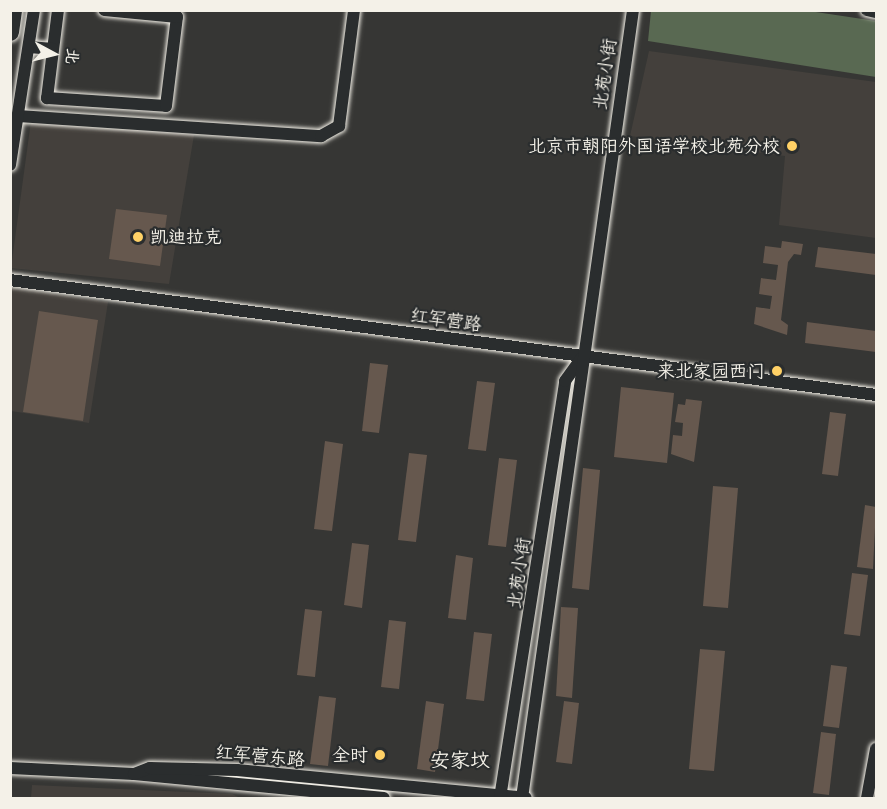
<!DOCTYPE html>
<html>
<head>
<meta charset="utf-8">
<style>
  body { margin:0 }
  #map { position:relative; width:887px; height:809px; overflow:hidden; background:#363634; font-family:Itim,"LXGW WenKai TC",sans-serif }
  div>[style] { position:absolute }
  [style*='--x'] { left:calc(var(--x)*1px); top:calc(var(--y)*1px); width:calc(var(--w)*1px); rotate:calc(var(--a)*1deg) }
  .built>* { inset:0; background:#44403c }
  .green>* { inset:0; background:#596952 }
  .building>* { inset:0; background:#66584e }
  .roads { filter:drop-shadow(0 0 2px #f4f1e8) drop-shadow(0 0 2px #f4f1e8) }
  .minor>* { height:12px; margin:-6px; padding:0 6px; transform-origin:6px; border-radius:6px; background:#2a2d2e }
  .highway>* { height:18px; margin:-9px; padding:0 9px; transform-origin:9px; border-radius:9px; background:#2a2d2e }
  .dots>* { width:16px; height:16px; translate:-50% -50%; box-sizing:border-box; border:3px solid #2a2d2e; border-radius:50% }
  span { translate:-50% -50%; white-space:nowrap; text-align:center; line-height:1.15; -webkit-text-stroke:4.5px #2a2d2e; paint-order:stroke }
  .street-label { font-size:18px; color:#f4f1e8 }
  .poi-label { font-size:18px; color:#f4f1e8 }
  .right { translate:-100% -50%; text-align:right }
  .left { translate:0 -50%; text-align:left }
  .neighbourhood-label { font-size:20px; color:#f4f1e8 }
  .frame { position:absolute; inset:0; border:12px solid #f4f1e8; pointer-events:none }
  .north { position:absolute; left:24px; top:24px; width:60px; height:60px; -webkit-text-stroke:4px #2a2d2e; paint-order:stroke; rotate:97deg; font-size:16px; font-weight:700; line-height:24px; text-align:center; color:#f4f1e8 }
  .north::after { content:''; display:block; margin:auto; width:21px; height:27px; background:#f4f1e8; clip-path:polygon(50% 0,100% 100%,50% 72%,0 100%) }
</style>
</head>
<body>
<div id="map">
  <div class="built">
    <div style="clip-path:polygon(649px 51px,876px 82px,876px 238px,779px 225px,785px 156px,630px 136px)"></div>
    <div style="clip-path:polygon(31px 121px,194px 135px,169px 284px,11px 268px)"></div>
    <div style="clip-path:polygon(10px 287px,108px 302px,89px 423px,11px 411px)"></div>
    <div style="clip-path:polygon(32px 785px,232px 794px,240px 798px,31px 798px)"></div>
  </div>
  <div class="green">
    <div style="clip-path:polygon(651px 11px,809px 11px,876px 21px,876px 77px,648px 41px)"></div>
  </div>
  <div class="building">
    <div style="clip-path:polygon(116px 209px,167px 215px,160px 266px,109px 259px)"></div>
    <div style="clip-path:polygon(782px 241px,803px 244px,801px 255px,794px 254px,788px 262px,781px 320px,788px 325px,787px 335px,754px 324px,756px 307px,770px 309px,772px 296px,759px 294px,761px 278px,776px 280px,778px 265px,763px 263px,765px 246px,781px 248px)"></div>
    <div style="clip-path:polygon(818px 247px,876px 254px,876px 275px,815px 267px)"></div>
    <div style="clip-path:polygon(39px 311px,98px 320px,83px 421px,23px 412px)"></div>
    <div style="clip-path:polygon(807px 322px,876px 331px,876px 352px,805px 343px)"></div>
    <div style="clip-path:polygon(370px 363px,388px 365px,379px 433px,362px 431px)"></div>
    <div style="clip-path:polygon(477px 381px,495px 383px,486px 451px,468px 449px)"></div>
    <div style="clip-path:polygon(621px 387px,674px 393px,667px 463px,614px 457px)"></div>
    <div style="clip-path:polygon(686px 399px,702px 401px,694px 462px,671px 454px,673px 435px,682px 436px,683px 423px,675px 422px,678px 404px,685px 405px)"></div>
    <div style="clip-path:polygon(830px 412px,846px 414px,838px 476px,822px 474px)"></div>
    <div style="clip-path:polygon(325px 441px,343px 444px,332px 531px,314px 529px)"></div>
    <div style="clip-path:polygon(409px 453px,427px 455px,416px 542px,398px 540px)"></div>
    <div style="clip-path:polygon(499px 458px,517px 460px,506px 547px,488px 545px)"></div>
    <div style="clip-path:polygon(583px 468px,600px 470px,589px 590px,572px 588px)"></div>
    <div style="clip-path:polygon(713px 486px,738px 488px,728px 608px,703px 606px)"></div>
    <div style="clip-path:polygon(865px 505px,876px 507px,873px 569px,857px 567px)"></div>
    <div style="clip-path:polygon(352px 543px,369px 545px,362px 608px,344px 605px)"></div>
    <div style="clip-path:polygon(456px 555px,473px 558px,466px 620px,448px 618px)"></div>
    <div style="clip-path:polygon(852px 573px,868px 575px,860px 636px,844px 634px)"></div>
    <div style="clip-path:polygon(561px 607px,578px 608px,572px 698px,556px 696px)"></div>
    <div style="clip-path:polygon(305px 609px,322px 611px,315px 677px,297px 675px)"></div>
    <div style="clip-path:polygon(389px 620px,406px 622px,399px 689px,381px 687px)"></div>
    <div style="clip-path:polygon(474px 632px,492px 634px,484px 701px,466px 699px)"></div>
    <div style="clip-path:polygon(700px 649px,725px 651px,714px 771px,689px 769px)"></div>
    <div style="clip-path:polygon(831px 665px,847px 667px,839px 728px,823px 726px)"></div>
    <div style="clip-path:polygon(319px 696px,336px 698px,328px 766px,310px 764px)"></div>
    <div style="clip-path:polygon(426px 701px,444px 704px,435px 772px,417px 769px)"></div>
    <div style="clip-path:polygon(564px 701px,579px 703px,572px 764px,556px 762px)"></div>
    <div style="clip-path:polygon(821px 732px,836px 734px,829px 795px,813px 793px)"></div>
  </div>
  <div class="roads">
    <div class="minor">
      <div style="--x:58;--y:10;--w:89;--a:97.1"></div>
      <div style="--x:47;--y:98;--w:119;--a:3.8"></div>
      <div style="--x:166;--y:106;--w:90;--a:-83"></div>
      <div style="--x:177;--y:17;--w:73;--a:-174.5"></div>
      <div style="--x:867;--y:10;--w:9;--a:13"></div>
      <div style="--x:29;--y:47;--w:24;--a:5"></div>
      <div style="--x:18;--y:116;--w:304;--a:3.8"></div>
      <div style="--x:321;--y:136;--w:21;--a:-29"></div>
      <div style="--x:339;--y:126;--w:117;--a:-82.6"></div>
      <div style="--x:10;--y:165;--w:157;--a:-81.2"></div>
      <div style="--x:10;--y:280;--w:874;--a:7.56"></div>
      <div style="--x:10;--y:768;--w:124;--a:2.8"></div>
      <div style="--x:134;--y:774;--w:251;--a:5.5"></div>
      <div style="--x:134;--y:774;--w:17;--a:-21"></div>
      <div style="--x:150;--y:768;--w:87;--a:1.3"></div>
      <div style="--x:237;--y:770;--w:290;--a:5.5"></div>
      <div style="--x:500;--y:798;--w:422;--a:-81.1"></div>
      <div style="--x:565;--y:381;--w:29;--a:-54"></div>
      <div style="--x:522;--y:798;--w:796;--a:-81.98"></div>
      <div style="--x:867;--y:798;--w:50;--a:-79.6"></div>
    </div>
    <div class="highway">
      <div style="--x:10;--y:32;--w:22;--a:-82"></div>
    </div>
  </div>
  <div class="dots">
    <div style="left:792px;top:146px;background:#ffd166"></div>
    <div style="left:138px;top:237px;background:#ffd166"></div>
    <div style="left:777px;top:371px;background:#ffd166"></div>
    <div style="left:380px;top:755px;background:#ffd166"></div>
  </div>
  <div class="street-label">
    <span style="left:605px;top:74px;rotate:-82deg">北苑小街</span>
    <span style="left:446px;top:320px;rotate:8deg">红军营路</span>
    <span style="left:519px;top:573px;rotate:-82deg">北苑小街</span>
    <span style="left:260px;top:756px;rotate:5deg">红军营东路</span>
  </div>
  <div class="poi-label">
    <span class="right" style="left:780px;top:146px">北京市朝阳外国语学校北苑分校</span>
    <span class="left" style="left:150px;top:237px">凯迪拉克</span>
    <span class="right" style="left:765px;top:371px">来北家园西门</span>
    <span class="right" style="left:368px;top:755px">全时</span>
  </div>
  <div class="neighbourhood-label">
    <span style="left:460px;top:760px">安家坟</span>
  </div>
  <div class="frame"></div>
  <div class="north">北</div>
</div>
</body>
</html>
